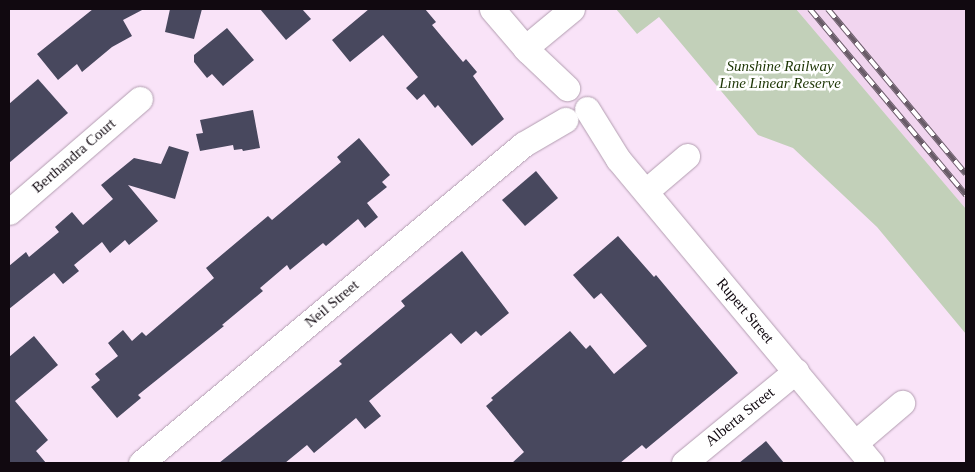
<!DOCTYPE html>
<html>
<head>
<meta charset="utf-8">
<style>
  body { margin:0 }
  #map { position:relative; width:975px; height:472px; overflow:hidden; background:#f9e3f8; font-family:"Times New Roman",serif }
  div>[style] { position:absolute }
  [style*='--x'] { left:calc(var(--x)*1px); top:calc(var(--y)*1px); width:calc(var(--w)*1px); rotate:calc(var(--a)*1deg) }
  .built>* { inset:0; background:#f1d5ef }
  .green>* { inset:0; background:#c2d0b9 }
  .building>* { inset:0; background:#48485e }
  .roads { filter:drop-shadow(0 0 1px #b29db0) drop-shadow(0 0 1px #b29db0) }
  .minor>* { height:25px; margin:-12.5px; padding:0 12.5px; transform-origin:12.5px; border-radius:12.5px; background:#fff }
  .rail>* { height:5.5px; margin-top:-2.75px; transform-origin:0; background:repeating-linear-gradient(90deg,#fff 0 11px,#695c68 0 22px); box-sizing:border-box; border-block:1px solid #695c68 }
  span { translate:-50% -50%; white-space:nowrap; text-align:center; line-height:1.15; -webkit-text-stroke:5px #fff; paint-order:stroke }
  .park-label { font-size:15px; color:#1c3504; font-style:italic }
  .street-label { font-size:15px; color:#110910 }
  .frame { position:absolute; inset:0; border:10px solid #110910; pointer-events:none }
</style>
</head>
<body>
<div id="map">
  <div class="built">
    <div style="clip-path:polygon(796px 9px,966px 9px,966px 209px,948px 188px)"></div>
  </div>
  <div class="green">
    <div style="clip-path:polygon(616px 9px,796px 9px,966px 209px,966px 334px,877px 227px,793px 148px,758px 135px,659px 17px,637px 34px)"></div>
  </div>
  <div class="building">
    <div style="clip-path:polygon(93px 9px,144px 9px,123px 20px,132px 36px,112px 47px,82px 72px,77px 64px,58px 80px,37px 54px)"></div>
    <div style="clip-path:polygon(170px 9px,202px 9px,194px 39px,165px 32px)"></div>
    <div style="clip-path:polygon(260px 9px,302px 9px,311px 19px,286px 40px)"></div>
    <div style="clip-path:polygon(369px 9px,425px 9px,436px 22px,432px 25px,463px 62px,466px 59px,477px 72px,473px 76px,504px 119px,472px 146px,438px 105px,435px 108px,424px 94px,417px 100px,406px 88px,418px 77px,383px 35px,350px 62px,332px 40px)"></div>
    <div style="clip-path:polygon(227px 28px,254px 60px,223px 86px,212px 74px,207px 78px,194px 62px,194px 55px)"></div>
    <div style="clip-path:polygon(38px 79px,68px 113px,9px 163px,9px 104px)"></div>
    <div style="clip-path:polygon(253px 110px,260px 148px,243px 151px,242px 149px,234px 150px,233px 145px,200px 151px,196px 134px,203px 133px,200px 120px)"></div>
    <div style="clip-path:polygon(359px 138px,390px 175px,382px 182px,387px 187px,367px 203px,378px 217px,365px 228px,358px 219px,326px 246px,323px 243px,290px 270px,287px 265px,260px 288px,263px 291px,222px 325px,224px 326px,138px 395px,141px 398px,117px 418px,91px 387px,100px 380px,95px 374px,118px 356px,108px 343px,123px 330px,132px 341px,142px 332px,146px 336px,214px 278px,206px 268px,268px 216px,272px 220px,341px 162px,337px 157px)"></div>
    <div style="clip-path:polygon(169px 146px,189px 152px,175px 199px,128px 185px,158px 221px,129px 245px,125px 240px,110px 253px,102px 242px,74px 265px,79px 271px,63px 284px,54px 273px,9px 309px,9px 266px,26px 252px,29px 257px,59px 232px,55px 227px,72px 212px,83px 225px,113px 199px,101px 185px,134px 158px,161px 164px)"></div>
    <div style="clip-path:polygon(536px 171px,558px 198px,525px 226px,502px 200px)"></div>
    <div style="clip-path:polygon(618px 236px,654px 277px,656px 275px,738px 373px,646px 449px,642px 445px,620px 463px,512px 463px,524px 452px,486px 406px,493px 400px,491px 398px,570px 331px,586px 349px,590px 345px,614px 374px,647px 346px,601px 293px,594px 299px,573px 275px)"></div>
    <div style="clip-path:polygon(462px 251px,509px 313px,481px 336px,476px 331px,461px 344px,451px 333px,369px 401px,381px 416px,365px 429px,356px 418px,314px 453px,307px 445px,285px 463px,219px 463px,342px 364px,339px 361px,405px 306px,401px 301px)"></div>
    <div style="clip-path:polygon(34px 336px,58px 365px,15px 401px,48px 440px,36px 451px,46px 463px,9px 463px,9px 357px)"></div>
    <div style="clip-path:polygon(766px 441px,784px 463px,739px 463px)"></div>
  </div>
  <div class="roads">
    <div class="minor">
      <div style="--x:492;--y:9;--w:55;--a:49.4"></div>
      <div style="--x:528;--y:51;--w:54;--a:43.5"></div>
      <div style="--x:525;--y:48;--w:61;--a:-39.7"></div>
      <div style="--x:587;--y:109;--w:59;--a:58.2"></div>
      <div style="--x:618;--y:159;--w:396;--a:50.2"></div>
      <div style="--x:646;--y:191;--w:54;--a:-40.5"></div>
      <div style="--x:9;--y:212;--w:173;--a:-40.8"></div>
      <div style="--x:855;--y:443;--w:62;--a:-40.4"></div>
      <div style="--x:141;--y:463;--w:498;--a:-39.8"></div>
      <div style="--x:524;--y:144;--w:48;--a:-30.3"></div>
      <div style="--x:684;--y:463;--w:145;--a:-39.4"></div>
    </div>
  </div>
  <div class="rail">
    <div style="--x:810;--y:9;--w:243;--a:50"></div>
    <div style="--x:828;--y:9;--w:215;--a:50.1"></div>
  </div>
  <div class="park-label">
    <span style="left:780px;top:75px">Sunshine Railway<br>Line Linear Reserve</span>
  </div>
  <div class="street-label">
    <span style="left:74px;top:156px;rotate:-41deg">Berthandra Court</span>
    <span style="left:332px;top:304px;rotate:-40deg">Neil Street</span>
    <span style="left:745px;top:311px;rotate:50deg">Rupert Street</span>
    <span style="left:740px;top:417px;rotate:-39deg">Alberta Street</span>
  </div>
  <div class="frame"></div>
</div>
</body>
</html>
